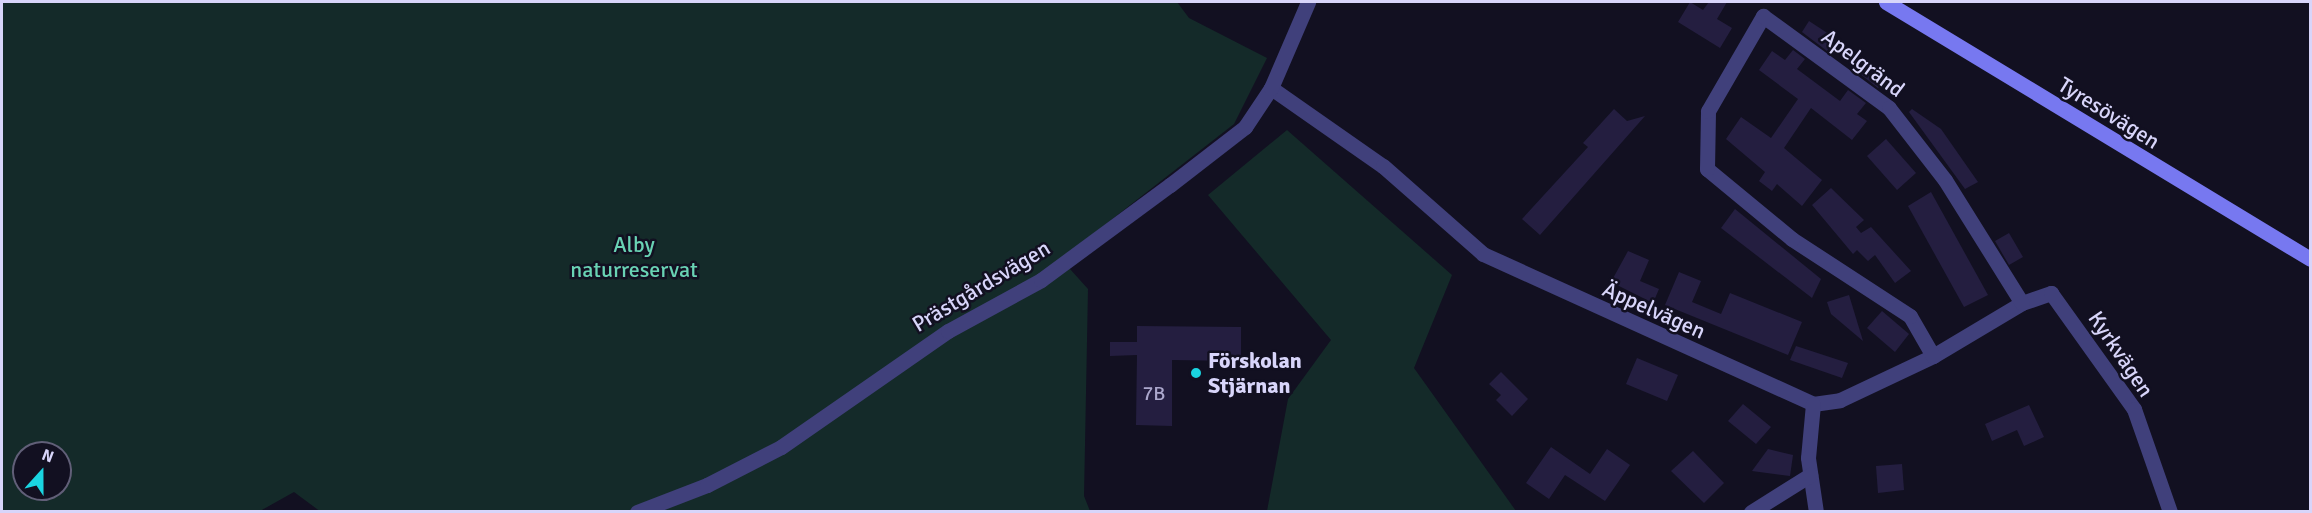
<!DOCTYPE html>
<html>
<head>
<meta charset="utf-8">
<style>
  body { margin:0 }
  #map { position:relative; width:2312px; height:513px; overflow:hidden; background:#121021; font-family:Signika,sans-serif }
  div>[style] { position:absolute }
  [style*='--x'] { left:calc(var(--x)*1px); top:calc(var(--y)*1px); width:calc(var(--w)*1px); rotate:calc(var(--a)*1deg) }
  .green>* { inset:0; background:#142a29 }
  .building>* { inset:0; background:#241e40 }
  .street>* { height:15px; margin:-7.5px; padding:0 7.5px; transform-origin:7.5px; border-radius:7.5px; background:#40407b }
  .secondary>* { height:15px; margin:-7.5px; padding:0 7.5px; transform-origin:7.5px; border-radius:7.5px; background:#7778f0 }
  .dots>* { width:16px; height:16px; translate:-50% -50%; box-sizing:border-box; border:3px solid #121021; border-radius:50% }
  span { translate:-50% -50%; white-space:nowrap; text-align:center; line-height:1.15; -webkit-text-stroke:5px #121021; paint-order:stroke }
  .number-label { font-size:20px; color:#aba7cc }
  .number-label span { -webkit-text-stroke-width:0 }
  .street-label { font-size:22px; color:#d8d5fa }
  .park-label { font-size:22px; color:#69d2b4 }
  .poi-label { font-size:22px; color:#d8d5fa; font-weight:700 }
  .left { translate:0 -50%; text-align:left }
  .frame { position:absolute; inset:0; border:3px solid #d8d5fa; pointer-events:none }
  .north { position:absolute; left:12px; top:441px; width:60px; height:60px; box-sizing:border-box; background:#121021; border:2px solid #615f78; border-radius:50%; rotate:21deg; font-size:16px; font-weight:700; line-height:24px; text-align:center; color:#d8d5fa }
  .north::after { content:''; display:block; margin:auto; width:21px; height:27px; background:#1ad5e1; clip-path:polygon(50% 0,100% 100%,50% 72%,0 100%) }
</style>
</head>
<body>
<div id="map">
  <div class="green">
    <div style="clip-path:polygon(evenodd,2px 2px,1177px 2px,1189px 18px,1267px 58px,1234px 124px,1061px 259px,1088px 289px,1084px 496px,1090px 511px,321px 512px,294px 492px,260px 511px,2px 512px,2px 2px,24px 453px,60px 453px,60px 489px,24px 489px,24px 453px)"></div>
    <div style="clip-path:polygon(1287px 130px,1452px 275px,1414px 368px,1516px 511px,1267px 511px,1288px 399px,1331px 340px,1208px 195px)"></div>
  </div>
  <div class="building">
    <div style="clip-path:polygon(1690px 2px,1703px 10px,1709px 2px,1727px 2px,1717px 19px,1732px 28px,1720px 48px,1678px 22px)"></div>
    <div style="clip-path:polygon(1809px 21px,1835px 38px,1827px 51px,1802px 32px)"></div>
    <div style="clip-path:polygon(1793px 50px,1805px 59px,1797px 69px,1840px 101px,1848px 90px,1866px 103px,1857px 114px,1867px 121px,1852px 140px,1811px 108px,1784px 148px,1822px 180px,1802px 206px,1777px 184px,1772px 191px,1759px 181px,1765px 172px,1726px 139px,1741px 117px,1771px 138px,1798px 99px,1759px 70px,1772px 51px,1785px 60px)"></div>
    <div style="clip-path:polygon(1868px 64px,1886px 80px,1878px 88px,1860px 74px)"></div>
    <div style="clip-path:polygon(1614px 109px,1627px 121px,1645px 116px,1540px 235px,1522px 219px,1588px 147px,1583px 143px)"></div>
    <div style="clip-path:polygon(1912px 109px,1941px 129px,1978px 182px,1965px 189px,1909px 112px)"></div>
    <div style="clip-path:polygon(1886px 139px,1916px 173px,1897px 190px,1867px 156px)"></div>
    <div style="clip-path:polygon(1831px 188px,1864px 220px,1856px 227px,1861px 233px,1871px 227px,1911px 271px,1895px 283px,1875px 255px,1868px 261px,1857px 250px,1853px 254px,1812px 205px)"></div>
    <div style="clip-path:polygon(1931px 192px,1988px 295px,1964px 307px,1908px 206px)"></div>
    <div style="clip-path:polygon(1735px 209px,1821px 279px,1812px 298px,1721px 228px)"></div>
    <div style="clip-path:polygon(2009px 233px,2023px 257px,2009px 265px,1995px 241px)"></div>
    <div style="clip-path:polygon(1628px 251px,1649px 260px,1640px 281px,1659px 289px,1653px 303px,1611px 282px)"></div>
    <div style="clip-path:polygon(1679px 272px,1701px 281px,1692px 302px,1721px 314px,1730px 293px,1802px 322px,1788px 355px,1665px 305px)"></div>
    <div style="clip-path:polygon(1849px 295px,1863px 341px,1831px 314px,1827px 302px)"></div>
    <div style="clip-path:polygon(1882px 311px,1909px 334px,1895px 352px,1867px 328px)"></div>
    <div style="clip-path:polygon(1137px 326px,1241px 327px,1241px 361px,1172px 360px,1172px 426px,1136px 425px,1137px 355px,1110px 356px,1110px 342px,1137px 342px)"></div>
    <div style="clip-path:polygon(1796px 346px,1848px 363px,1842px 378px,1790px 360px)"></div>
    <div style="clip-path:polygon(1637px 358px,1678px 375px,1667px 401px,1626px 384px)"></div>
    <div style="clip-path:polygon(1501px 372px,1528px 399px,1512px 416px,1496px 400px,1501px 395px,1489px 384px)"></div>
    <div style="clip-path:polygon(1743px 404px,1771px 427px,1756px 444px,1728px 421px)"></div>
    <div style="clip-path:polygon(2029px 405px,2044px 437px,2024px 446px,2017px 430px,1992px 441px,1985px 424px)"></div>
    <div style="clip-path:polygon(1551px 447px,1590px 474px,1607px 449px,1630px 465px,1605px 501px,1565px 475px,1549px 499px,1526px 483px)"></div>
    <div style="clip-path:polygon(1768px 449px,1793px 455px,1790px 476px,1752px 471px)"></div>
    <div style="clip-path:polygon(1693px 451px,1724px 483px,1704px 503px,1671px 471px)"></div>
    <div style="clip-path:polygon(1902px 464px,1904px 490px,1878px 493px,1876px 466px)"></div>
  </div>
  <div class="street">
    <div style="--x:1271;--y:88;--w:136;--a:34.9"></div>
    <div style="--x:1383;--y:166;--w:133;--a:41.3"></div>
    <div style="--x:1483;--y:254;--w:362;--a:24.4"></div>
    <div style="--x:1813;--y:404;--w:27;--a:-8"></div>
    <div style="--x:1840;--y:400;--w:103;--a:-25.3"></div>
    <div style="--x:1933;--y:356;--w:104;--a:-30.8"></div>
    <div style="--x:2022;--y:303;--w:31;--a:-19"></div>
    <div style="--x:2051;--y:293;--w:143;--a:54.4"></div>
    <div style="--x:2134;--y:409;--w:109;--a:70.7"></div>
    <div style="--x:1933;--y:356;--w:46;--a:-119.9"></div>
    <div style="--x:1910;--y:316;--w:141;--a:-146.9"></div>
    <div style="--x:1792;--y:239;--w:110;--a:-140.5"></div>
    <div style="--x:1707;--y:169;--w:58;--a:-89"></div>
    <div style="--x:1708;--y:111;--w:110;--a:-59.9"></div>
    <div style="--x:1763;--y:16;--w:156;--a:36.1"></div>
    <div style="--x:1889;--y:108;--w:91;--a:52.1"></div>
    <div style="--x:1945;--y:180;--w:145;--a:58"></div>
    <div style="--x:1813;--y:404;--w:54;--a:95.3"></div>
    <div style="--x:1808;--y:458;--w:55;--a:81.6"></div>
    <div style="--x:637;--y:512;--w:75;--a:-21.1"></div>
    <div style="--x:707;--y:485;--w:83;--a:-27.2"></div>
    <div style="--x:781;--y:447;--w:203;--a:-34.8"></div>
    <div style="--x:948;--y:331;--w:106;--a:-28.7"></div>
    <div style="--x:1041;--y:280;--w:160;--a:-36.4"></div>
    <div style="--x:1170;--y:185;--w:95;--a:-37.7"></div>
    <div style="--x:1245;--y:127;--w:47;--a:-56.3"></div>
    <div style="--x:1271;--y:88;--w:94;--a:-66.7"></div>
    <div style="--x:1751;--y:512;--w:70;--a:-32.1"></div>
  </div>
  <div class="secondary">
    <div style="--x:1886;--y:2;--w:496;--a:31.2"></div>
  </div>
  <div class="dots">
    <div style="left:1196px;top:373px;background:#1ad5e1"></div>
  </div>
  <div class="number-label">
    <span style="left:1154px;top:393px">7B</span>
  </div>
  <div class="street-label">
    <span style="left:1863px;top:63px;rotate:37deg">Apelgränd</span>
    <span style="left:2109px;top:113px;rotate:32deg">Tyresövägen</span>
    <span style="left:981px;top:286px;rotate:-31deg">Prästgårdsvägen</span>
    <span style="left:1654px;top:310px;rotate:24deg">Äppelvägen</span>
    <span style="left:2121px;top:354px;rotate:56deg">Kyrkvägen</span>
  </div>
  <div class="park-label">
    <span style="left:634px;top:257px">Alby<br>naturreservat</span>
  </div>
  <div class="poi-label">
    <span class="left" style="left:1208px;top:373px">Förskolan<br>Stjärnan</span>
  </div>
  <div class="frame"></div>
  <div class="north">N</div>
</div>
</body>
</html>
